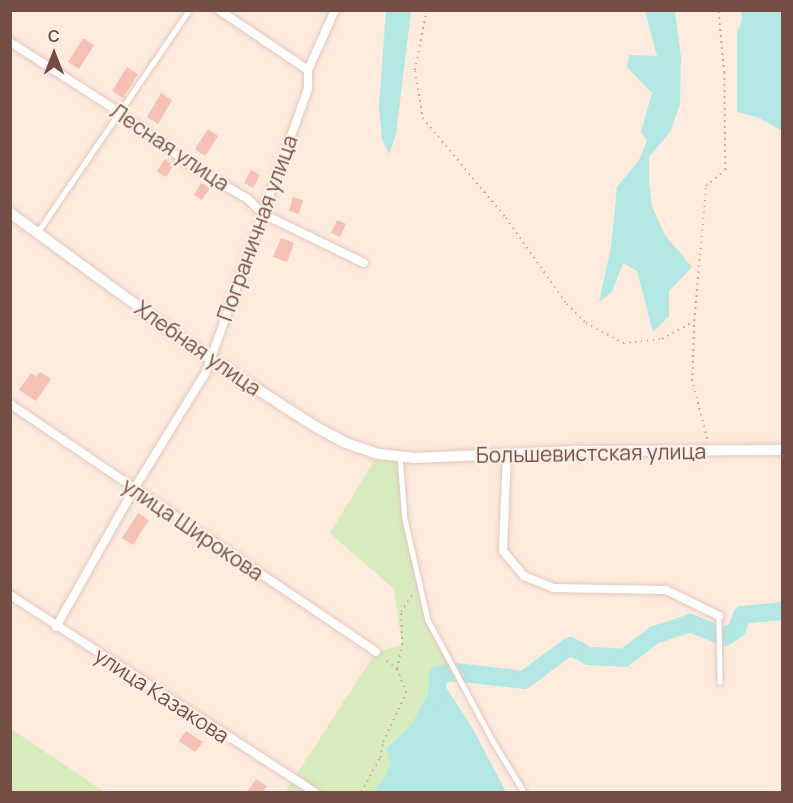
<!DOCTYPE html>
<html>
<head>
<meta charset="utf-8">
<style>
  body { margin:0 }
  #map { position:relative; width:793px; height:803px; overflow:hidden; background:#fdebde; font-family:Manrope,sans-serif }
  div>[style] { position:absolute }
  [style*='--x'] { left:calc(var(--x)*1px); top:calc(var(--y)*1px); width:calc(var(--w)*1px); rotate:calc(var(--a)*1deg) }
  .green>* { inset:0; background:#d8ebbc }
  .water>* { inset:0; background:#b2e7e4 }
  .river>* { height:18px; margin:-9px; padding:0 9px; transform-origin:9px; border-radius:9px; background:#b2e7e4 }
  .building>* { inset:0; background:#f4c1b4 }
  .path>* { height:1.5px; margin-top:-0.75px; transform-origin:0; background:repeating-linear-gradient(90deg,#d8a498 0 1.5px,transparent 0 6px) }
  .roads { filter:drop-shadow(0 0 2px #e3c7bd) drop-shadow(0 0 2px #e3c7bd) }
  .service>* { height:4.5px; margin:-2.25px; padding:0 2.25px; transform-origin:2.25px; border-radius:2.25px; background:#fff }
  .minor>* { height:8px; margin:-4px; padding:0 4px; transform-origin:4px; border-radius:4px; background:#fff }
  .tertiary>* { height:10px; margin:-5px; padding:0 5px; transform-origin:5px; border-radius:5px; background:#fff }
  span { translate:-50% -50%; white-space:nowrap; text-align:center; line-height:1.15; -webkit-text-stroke:4.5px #fff0e5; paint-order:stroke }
  .street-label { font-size:21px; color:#744d45 }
  .frame { position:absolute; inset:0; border:12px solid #744d45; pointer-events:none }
  .north { position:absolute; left:24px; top:24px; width:60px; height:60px; -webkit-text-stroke:4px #fff0e5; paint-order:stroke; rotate:0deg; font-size:16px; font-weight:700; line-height:24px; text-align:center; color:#744d45 }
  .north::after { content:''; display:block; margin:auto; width:21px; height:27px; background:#744d45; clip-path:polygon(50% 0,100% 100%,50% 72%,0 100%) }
</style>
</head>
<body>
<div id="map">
  <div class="green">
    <div style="clip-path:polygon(378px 454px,400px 456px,405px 519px,428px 620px,456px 672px,438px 675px,411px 725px,386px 747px,390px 764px,385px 776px,373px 792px,285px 792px,376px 652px,402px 645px,394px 589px,330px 533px)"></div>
    <div style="clip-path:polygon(10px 729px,11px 729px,105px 792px,11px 792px)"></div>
  </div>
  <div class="water">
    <div style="clip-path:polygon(386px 11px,411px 11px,396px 134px,389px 154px,382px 139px,379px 107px)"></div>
    <div style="clip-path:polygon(645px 11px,675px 11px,681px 58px,680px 104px,670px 132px,649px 157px,649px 183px,652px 207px,665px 235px,692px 267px,669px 291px,669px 316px,653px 332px,637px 271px,623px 263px,612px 292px,599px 302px,611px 247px,617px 187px,639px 160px,647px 141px,641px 132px,652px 93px,627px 67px,629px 55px,657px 56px)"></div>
    <div style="clip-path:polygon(741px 11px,782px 11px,782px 135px,781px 130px,757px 117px,737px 112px,737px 33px,742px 20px)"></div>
    <div style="clip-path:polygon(438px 675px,473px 729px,506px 792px,373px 792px,385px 776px,390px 764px,386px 748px,411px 725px)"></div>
  </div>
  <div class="river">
    <div style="--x:437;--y:700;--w:25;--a:-88"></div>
    <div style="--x:438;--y:675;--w:18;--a:-9"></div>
    <div style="--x:456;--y:672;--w:68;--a:6.7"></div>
    <div style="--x:524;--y:680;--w:57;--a:-36.5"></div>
    <div style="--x:570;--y:646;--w:21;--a:28"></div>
    <div style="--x:589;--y:656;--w:35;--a:3"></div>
    <div style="--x:624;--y:658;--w:38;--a:-37"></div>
    <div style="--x:654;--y:635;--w:38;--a:-18"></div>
    <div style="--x:690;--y:623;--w:38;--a:22"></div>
    <div style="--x:725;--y:637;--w:14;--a:-34"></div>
    <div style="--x:737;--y:629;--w:15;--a:-70"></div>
    <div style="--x:742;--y:615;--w:40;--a:-5.7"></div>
  </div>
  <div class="building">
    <div style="clip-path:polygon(83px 38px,94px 45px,79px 69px,68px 62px)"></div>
    <div style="clip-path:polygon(127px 67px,138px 74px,123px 98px,112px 91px)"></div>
    <div style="clip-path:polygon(161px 93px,172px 100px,158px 124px,147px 117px)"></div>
    <div style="clip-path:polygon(208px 129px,218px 136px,205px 156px,195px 149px)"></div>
    <div style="clip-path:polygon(165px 159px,174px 165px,166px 177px,157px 171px)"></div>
    <div style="clip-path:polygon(251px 170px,260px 175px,253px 188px,244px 183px)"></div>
    <div style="clip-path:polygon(201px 183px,210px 188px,202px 200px,194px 195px)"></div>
    <div style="clip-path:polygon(293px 197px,303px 200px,299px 214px,289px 211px)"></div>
    <div style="clip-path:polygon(337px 220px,346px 224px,340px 237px,331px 233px)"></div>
    <div style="clip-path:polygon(281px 238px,294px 243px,287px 262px,273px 257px)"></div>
    <div style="clip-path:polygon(40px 372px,51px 379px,36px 401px,19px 390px,31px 373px,36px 377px)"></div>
    <div style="clip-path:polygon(138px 513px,149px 520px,133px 545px,122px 538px)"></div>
    <div style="clip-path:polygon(186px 731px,203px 742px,195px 752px,179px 741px)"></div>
    <div style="clip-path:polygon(256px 779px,267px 786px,263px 792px,247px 792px)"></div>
  </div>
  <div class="path">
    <div style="--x:427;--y:10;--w:62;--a:101.1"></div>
    <div style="--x:415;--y:71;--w:48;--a:80.3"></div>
    <div style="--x:423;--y:118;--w:130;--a:50.3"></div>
    <div style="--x:506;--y:218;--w:105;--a:54.7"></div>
    <div style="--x:567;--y:304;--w:27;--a:45"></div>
    <div style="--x:586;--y:323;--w:42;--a:28.4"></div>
    <div style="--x:623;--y:343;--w:39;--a:-6"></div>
    <div style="--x:662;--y:339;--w:37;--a:-29"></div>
    <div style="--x:707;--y:439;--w:60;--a:-104.5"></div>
    <div style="--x:692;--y:381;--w:60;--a:-88.1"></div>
    <div style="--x:694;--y:321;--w:136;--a:-84.9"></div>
    <div style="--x:706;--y:186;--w:25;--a:-40"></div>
    <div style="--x:725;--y:170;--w:97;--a:-90.6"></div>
    <div style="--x:724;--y:73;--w:63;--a:-95.4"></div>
    <div style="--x:397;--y:669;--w:25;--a:-78"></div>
    <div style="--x:402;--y:645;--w:33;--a:-92"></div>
    <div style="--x:401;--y:612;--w:24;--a:-57"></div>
    <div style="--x:361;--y:792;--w:39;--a:-61"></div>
    <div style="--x:380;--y:758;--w:16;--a:-79"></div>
    <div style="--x:383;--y:742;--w:54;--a:-64.9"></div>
    <div style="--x:406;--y:693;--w:25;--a:-111"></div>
    <div style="--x:397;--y:670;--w:17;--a:-140"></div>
  </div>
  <div class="roads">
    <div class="service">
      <div style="--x:37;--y:233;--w:270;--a:-55.7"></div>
      <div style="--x:400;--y:456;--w:63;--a:85.5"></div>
      <div style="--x:405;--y:519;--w:104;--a:77.2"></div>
      <div style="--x:428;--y:620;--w:140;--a:61.8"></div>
      <div style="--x:494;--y:743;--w:57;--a:58.5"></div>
      <div style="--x:719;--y:616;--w:66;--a:89.1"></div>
    </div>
    <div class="minor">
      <div style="--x:219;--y:10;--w:107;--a:34"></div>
      <div style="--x:10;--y:42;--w:130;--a:32.7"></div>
      <div style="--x:119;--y:112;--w:92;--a:36.6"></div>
      <div style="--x:193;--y:167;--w:64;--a:30.2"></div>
      <div style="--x:248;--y:199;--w:21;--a:45"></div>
      <div style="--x:263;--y:214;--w:112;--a:25.9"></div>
      <div style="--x:10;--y:404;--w:442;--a:34.1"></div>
      <div style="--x:507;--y:454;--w:97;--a:92.4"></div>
      <div style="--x:503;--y:551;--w:33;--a:50"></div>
      <div style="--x:524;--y:576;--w:31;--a:22"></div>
      <div style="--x:553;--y:588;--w:113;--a:1"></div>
      <div style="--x:666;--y:590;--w:59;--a:26.1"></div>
      <div style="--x:10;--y:595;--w:362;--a:32.9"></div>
      <div style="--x:56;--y:627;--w:159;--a:-60.5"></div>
      <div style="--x:134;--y:489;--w:137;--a:-58.4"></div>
      <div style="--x:206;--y:372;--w:302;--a:-70.2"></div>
      <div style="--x:308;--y:88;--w:18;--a:-90"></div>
      <div style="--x:308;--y:70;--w:66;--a:-65.8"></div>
    </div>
    <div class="tertiary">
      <div style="--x:10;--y:213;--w:248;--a:36.1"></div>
      <div style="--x:210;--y:359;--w:126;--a:32.7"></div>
      <div style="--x:316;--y:427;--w:34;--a:28"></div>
      <div style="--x:346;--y:443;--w:34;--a:19"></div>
      <div style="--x:378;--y:454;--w:36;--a:6"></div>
      <div style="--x:414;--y:458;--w:163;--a:-2.5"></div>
      <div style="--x:577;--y:451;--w:205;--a:-0.3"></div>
    </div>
  </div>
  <div class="street-label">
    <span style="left:170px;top:147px;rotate:34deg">Лесная улица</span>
    <span style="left:257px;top:228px;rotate:-70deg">Пограничная улица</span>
    <span style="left:198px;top:348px;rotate:35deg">Хлебная улица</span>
    <span style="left:591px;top:453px;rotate:-1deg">Большевистская улица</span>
    <span style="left:193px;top:529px;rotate:34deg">улица Широкова</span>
    <span style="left:162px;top:695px;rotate:33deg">улица Казакова</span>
  </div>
  <div class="frame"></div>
  <div class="north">С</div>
</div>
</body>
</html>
